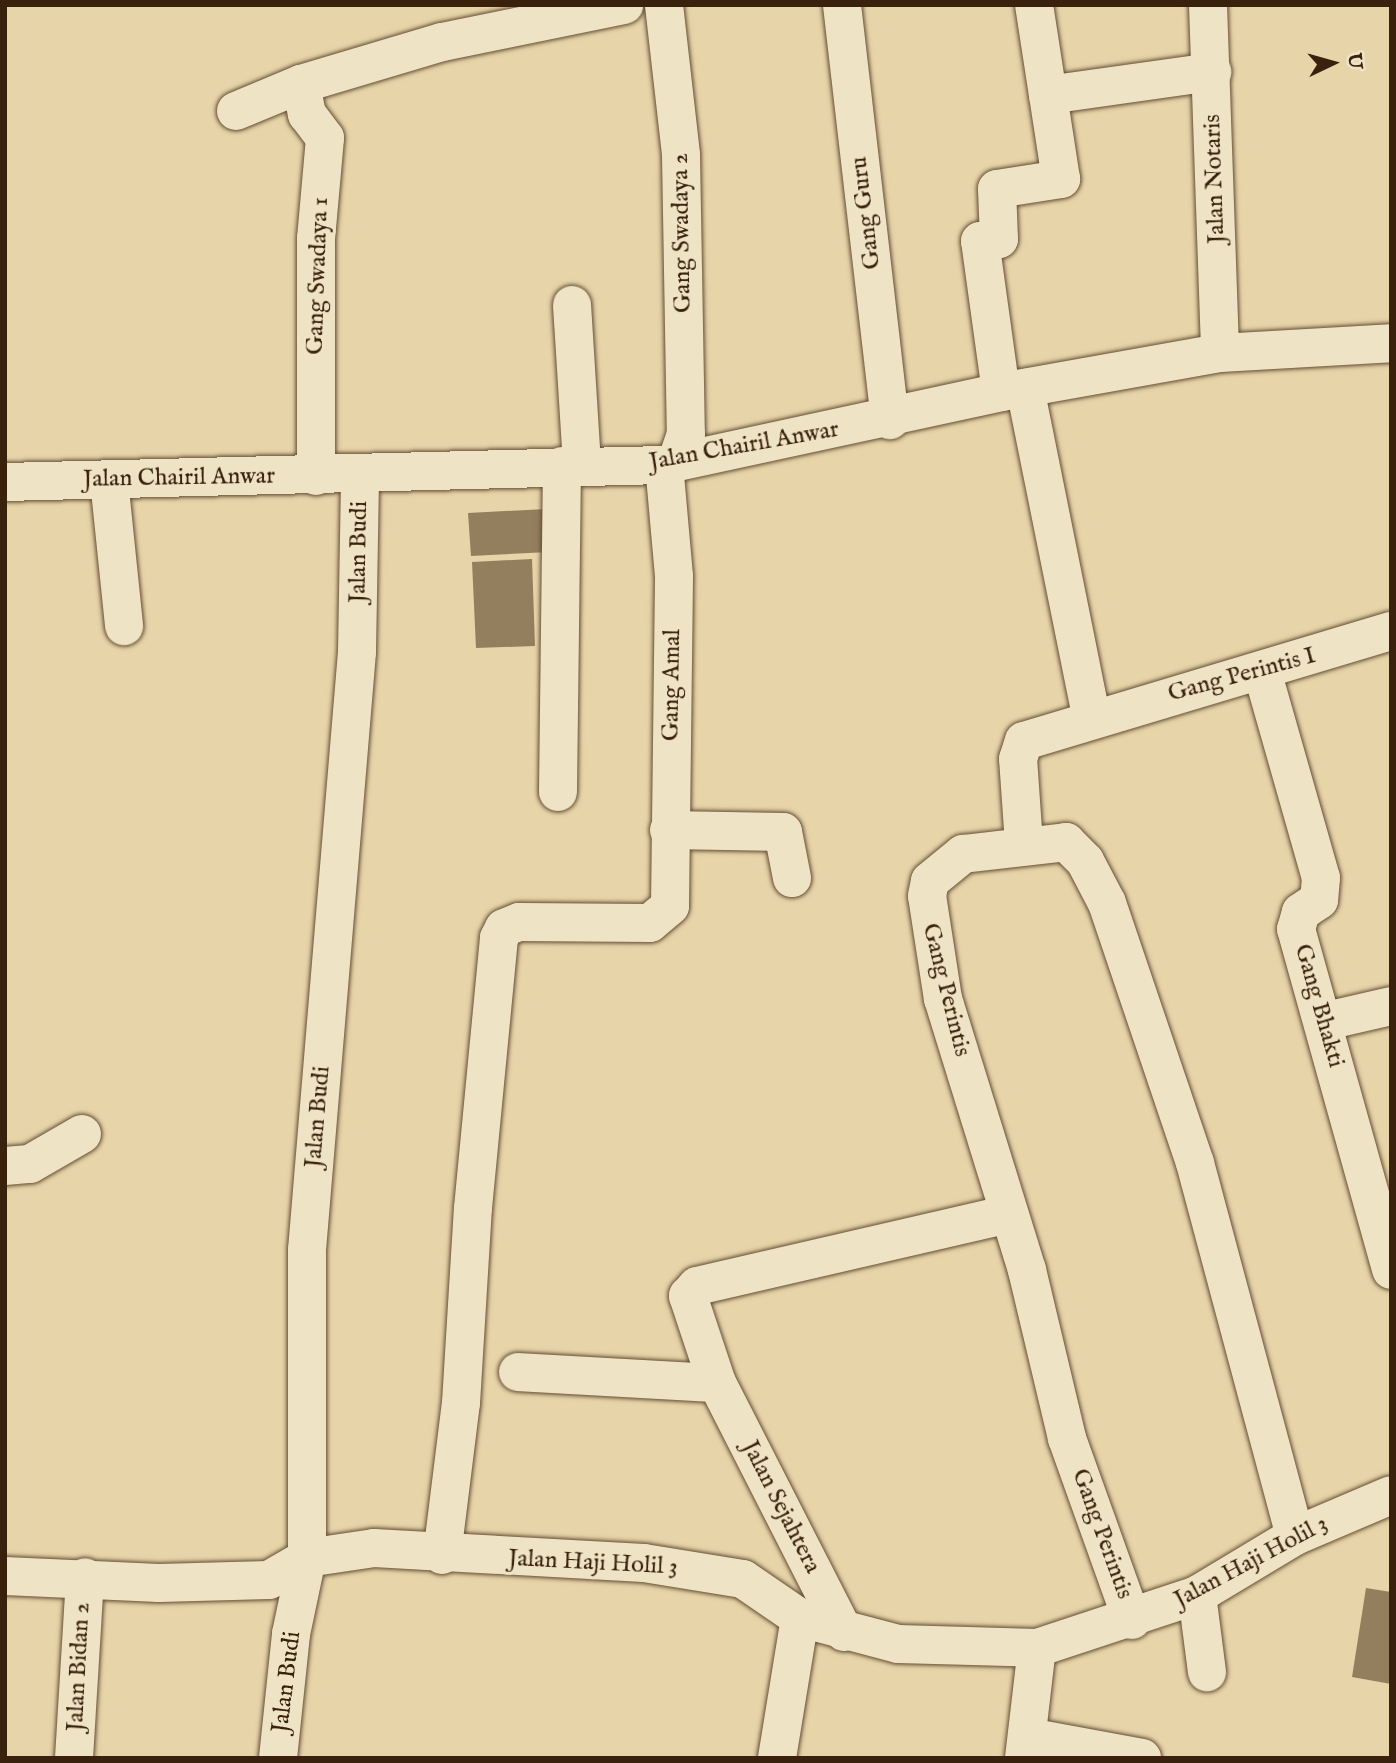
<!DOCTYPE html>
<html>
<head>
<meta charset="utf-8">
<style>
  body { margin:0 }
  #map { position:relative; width:1396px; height:1763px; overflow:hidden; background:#e7d4a8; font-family:"IM FELL English",serif }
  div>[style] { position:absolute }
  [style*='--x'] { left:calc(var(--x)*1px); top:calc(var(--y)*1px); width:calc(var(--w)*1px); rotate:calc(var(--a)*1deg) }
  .building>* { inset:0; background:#937e5e }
  .roads { filter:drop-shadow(0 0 2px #644e34) drop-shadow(0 0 2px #644e34) }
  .minor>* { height:38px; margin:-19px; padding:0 19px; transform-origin:19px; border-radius:19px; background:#efe3c6 }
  span { translate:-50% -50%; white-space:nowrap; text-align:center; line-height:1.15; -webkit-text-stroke:6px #efe3c6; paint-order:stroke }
  .street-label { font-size:24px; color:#39210d }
  .frame { position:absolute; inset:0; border:7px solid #39210d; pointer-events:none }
  .north { position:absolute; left:1298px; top:28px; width:70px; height:70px; -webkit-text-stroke:5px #efe3c6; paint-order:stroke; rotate:85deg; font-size:19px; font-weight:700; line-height:28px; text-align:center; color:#39210d }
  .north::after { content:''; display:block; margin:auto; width:24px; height:32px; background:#39210d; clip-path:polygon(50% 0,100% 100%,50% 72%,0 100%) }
</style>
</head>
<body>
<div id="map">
  <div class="building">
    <div style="clip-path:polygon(546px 509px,549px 552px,471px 556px,468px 513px)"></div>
    <div style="clip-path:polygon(532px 559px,535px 646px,476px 648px,472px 562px)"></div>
    <div style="clip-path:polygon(1366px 1588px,1391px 1592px,1391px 1684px,1352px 1677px)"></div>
  </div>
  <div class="roads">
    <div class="minor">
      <div style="--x:664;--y:5;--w:151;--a:83.5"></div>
      <div style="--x:681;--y:155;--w:279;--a:89"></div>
      <div style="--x:686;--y:434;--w:28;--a:109"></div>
      <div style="--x:842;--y:5;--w:418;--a:83.4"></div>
      <div style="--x:1208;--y:5;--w:348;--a:88"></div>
      <div style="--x:301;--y:84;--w:31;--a:79"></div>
      <div style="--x:307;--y:114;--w:30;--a:53"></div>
      <div style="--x:325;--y:138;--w:100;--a:95.1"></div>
      <div style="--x:316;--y:238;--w:238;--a:90"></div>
      <div style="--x:1048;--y:95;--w:166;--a:-8"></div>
      <div style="--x:236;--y:111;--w:70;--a:-22.6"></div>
      <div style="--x:301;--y:84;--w:147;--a:-16.6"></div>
      <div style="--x:442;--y:42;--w:186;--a:-11.5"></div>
      <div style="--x:572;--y:305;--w:160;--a:86.4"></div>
      <div style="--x:1025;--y:388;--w:338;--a:78.6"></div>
      <div style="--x:1001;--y:392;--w:152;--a:-97.9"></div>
      <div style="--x:980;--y:241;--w:19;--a:-6"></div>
      <div style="--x:999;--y:239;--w:50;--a:-92.3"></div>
      <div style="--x:997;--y:189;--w:65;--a:-8.9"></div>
      <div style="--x:1061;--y:179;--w:176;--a:-98.8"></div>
      <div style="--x:109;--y:480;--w:147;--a:84.1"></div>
      <div style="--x:5;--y:482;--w:659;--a:-1.48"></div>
      <div style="--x:664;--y:465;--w:345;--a:-12.2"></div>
      <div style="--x:1001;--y:392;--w:222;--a:-10.1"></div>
      <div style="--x:1220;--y:353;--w:171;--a:-3.3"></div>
      <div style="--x:1262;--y:671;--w:215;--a:74.1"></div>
      <div style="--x:1321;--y:878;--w:22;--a:95"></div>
      <div style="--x:1319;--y:900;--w:22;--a:146"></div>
      <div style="--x:1301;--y:912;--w:18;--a:106"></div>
      <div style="--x:1296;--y:929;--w:354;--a:74.4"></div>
      <div style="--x:558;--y:792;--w:326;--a:-89.3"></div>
      <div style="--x:669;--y:830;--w:114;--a:1"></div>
      <div style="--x:783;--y:832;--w:47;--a:78.9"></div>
      <div style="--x:1024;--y:844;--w:85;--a:-94"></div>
      <div style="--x:1018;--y:759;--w:19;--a:-72"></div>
      <div style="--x:1024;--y:741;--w:383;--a:-16.7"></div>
      <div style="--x:1326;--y:1021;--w:67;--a:-13"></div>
      <div style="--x:5;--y:1166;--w:25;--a:-5"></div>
      <div style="--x:30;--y:1164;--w:60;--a:-30"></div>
      <div style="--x:518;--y:1372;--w:199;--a:3.2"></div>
      <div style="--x:442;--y:1555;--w:153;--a:-82.9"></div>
      <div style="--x:461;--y:1403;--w:195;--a:-86.5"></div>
      <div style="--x:473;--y:1208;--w:271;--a:-84.5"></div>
      <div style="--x:499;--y:938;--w:11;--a:-63"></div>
      <div style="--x:504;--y:928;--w:16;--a:-22"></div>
      <div style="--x:519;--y:922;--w:131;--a:0.4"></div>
      <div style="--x:650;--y:923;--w:26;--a:-40"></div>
      <div style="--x:670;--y:906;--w:330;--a:-89.3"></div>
      <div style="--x:674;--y:576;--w:111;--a:-95.1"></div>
      <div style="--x:5;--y:1576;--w:154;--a:2.6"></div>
      <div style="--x:159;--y:1583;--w:110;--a:-1.6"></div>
      <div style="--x:269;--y:1580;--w:44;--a:-30.1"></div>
      <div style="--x:307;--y:1558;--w:68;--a:-8.5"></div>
      <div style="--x:374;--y:1548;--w:270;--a:3.2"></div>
      <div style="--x:644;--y:1563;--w:100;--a:9.2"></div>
      <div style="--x:743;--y:1579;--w:69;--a:34.4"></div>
      <div style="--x:800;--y:1618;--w:101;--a:14.9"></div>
      <div style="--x:898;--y:1644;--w:139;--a:1.6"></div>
      <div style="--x:1037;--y:1648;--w:169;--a:-18.3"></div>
      <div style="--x:1197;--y:1595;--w:114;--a:-31"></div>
      <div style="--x:1295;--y:1536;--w:104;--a:-23.1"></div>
      <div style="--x:1197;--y:1595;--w:78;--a:82.6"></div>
      <div style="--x:1132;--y:1620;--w:193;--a:-109.7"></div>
      <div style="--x:1067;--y:1438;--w:173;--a:-103.4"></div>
      <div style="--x:1027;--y:1270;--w:284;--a:-107.2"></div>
      <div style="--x:943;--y:999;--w:104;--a:-98.8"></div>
      <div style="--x:927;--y:896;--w:15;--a:-79"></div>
      <div style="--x:930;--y:881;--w:43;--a:-39.3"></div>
      <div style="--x:963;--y:854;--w:104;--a:-6.6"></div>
      <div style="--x:1066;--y:842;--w:27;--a:45"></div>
      <div style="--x:1085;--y:861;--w:47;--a:62.4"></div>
      <div style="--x:1107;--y:903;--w:274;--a:71.3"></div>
      <div style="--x:1195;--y:1163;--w:386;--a:75"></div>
      <div style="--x:844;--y:1632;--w:280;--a:-117"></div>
      <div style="--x:717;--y:1383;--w:92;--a:-108.4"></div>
      <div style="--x:688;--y:1296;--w:13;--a:-48"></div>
      <div style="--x:697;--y:1286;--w:320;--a:-13"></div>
      <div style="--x:1028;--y:1737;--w:116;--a:10.4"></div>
      <div style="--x:74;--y:1758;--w:181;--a:-86.5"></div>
      <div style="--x:278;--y:1758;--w:125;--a:-84"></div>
      <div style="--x:291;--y:1634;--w:78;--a:-78.1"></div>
      <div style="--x:307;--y:1558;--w:308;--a:-90"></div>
      <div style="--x:307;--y:1250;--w:600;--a:-85.22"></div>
      <div style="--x:357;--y:652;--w:177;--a:-89"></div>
      <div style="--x:777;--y:1758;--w:142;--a:-80.7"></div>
      <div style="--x:1024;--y:1758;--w:111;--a:-83.3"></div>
    </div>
  </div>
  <div class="street-label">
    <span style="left:1215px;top:179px;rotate:-92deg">Jalan Notaris</span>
    <span style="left:866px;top:213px;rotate:-97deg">Gang Guru</span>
    <span style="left:682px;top:233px;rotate:-91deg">Gang Swadaya 2</span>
    <span style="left:318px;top:276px;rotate:-88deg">Gang Swadaya 1</span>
    <span style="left:744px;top:446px;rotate:-10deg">Jalan Chairil Anwar</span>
    <span style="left:179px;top:478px;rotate:-1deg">Jalan Chairil Anwar</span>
    <span style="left:359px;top:552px;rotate:-89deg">Jalan Budi</span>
    <span style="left:1242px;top:675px;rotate:-15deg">Gang Perintis I</span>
    <span style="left:672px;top:685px;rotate:-89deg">Gang Amal</span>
    <span style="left:946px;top:990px;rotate:76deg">Gang Perintis</span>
    <span style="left:1319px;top:1006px;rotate:74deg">Gang Bhakti</span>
    <span style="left:318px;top:1117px;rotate:-85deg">Jalan Budi</span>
    <span style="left:781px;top:1507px;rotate:63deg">Jalan Sejahtera</span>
    <span style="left:1102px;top:1534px;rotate:70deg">Gang Perintis</span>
    <span style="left:1251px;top:1562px;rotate:-28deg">Jalan Haji Holil 3</span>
    <span style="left:593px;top:1563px;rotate:3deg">Jalan Haji Holil 3</span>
    <span style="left:79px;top:1667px;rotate:-87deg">Jalan Bidan 2</span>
    <span style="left:287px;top:1682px;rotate:-83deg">Jalan Budi</span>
  </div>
  <div class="frame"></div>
  <div class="north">U</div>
</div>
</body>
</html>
